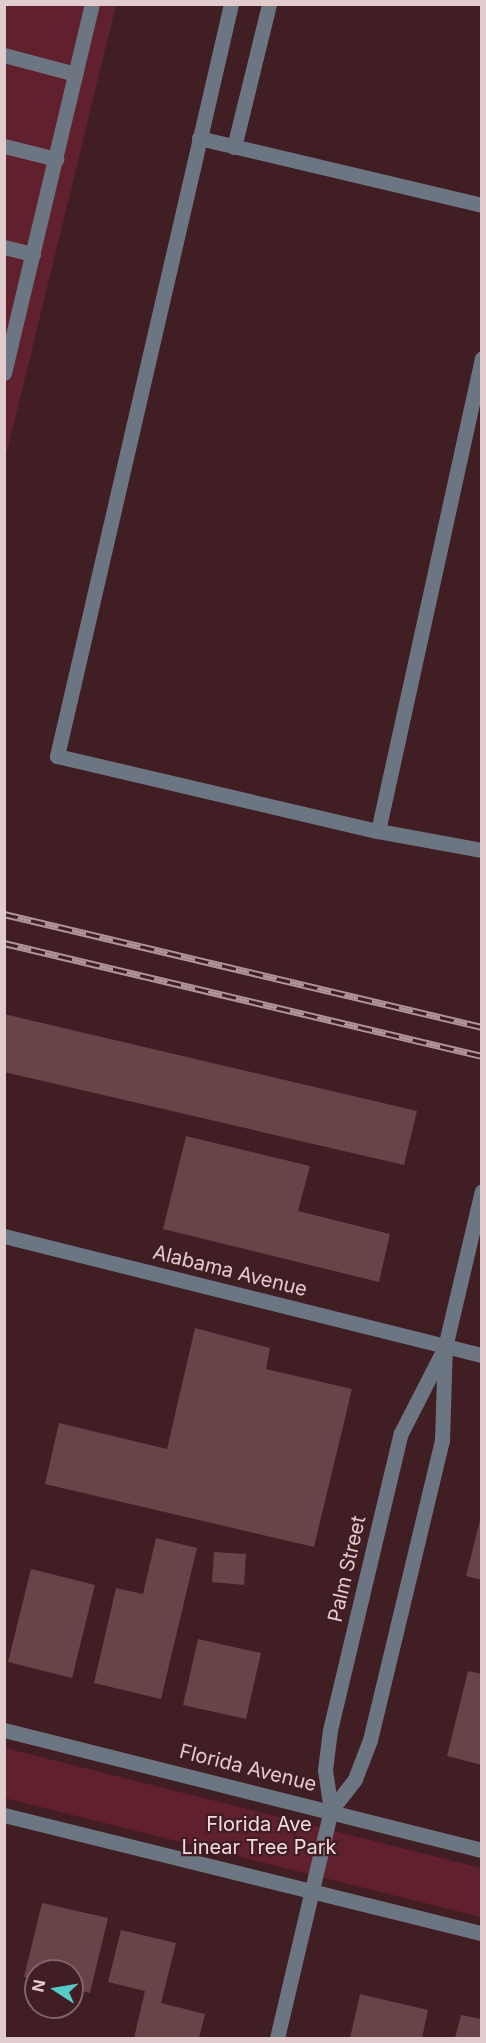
<!DOCTYPE html>
<html>
<head>
<meta charset="utf-8">
<style>
  body { margin:0 }
  #map { position:relative; width:486px; height:2043px; overflow:hidden; background:#401e24; font-family:Inter,sans-serif }
  div>[style] { position:absolute }
  [style*='--x'] { left:calc(var(--x)*1px); top:calc(var(--y)*1px); width:calc(var(--w)*1px); rotate:calc(var(--a)*1deg) }
  .green>* { inset:0; background:#61202d }
  .building>* { inset:0; background:#684348 }
  .minor>* { height:15px; margin:-7.5px; padding:0 7.5px; transform-origin:7.5px; border-radius:7.5px; background:#6b7682 }
  .rail>* { height:7px; margin-top:-3.5px; transform-origin:0; background:repeating-linear-gradient(90deg,#401e24 0 14px,#af9598 0 28px); box-sizing:border-box; border-block:2px solid #af9598 }
  span { translate:-50% -50%; white-space:nowrap; text-align:center; line-height:1.15; -webkit-text-stroke:4.5px #401e24; paint-order:stroke }
  .street-label { font-size:20px; color:#e2cbcd }
  .park-label { font-size:20px; color:#f3dcde }
  .frame { position:absolute; inset:0; border:6px solid #e2cbcd; pointer-events:none }
  .north { position:absolute; left:24px; top:1959px; width:60px; height:60px; box-sizing:border-box; background:#401e24; border:2px solid #816368; border-radius:50%; rotate:282deg; font-size:16px; font-weight:700; line-height:24px; text-align:center; color:#e2cbcd }
  .north::after { content:''; display:block; margin:auto; width:21px; height:27px; background:#54cdc8; clip-path:polygon(50% 0,100% 100%,50% 72%,0 100%) }
</style>
</head>
<body>
<div id="map">
  <div class="green">
    <div style="clip-path:polygon(5px 5px,116px 5px,5px 460px)"></div>
    <div style="clip-path:polygon(5px 1748px,481px 1868px,481px 1917px,5px 1798px)"></div>
  </div>
  <div class="building">
    <div style="clip-path:polygon(4px 1014px,417px 1111px,404px 1165px,4px 1072px)"></div>
    <div style="clip-path:polygon(186px 1136px,310px 1166px,298px 1211px,390px 1234px,379px 1282px,163px 1229px)"></div>
    <div style="clip-path:polygon(195px 1328px,270px 1348px,266px 1369px,352px 1389px,314px 1547px,45px 1484px,59px 1423px,167px 1449px)"></div>
    <div style="clip-path:polygon(481px 1516px,482px 1516px,482px 1580px,466px 1576px)"></div>
    <div style="clip-path:polygon(156px 1538px,197px 1548px,161px 1699px,94px 1683px,116px 1588px,143px 1594px)"></div>
    <div style="clip-path:polygon(214px 1552px,246px 1554px,244px 1585px,212px 1582px)"></div>
    <div style="clip-path:polygon(31px 1569px,95px 1585px,72px 1678px,8px 1662px)"></div>
    <div style="clip-path:polygon(198px 1639px,261px 1653px,246px 1719px,183px 1705px)"></div>
    <div style="clip-path:polygon(468px 1671px,482px 1674px,482px 1765px,447px 1756px)"></div>
    <div style="clip-path:polygon(42px 1903px,108px 1918px,90px 1993px,72px 1988px,72px 1971px,36px 1971px,36px 1980px,24px 1977px)"></div>
    <div style="clip-path:polygon(121px 1930px,176px 1943px,161px 2003px,205px 2014px,199px 2038px,134px 2038px,145px 1991px,108px 1982px)"></div>
    <div style="clip-path:polygon(360px 1994px,428px 2010px,422px 2038px,350px 2038px)"></div>
    <div style="clip-path:polygon(461px 2015px,482px 2019px,482px 2038px,455px 2038px)"></div>
  </div>
  <div class="minor">
    <div style="--x:231;--y:4;--w:772;--a:103.03"></div>
    <div style="--x:57;--y:756;--w:330;--a:13.2"></div>
    <div style="--x:378;--y:831;--w:106;--a:10.4"></div>
    <div style="--x:4;--y:55;--w:74;--a:14.8"></div>
    <div style="--x:199;--y:138;--w:291;--a:13.3"></div>
    <div style="--x:4;--y:146;--w:54;--a:14"></div>
    <div style="--x:234;--y:147;--w:147;--a:-76.2"></div>
    <div style="--x:4;--y:247;--w:30;--a:14"></div>
    <div style="--x:4;--y:373;--w:379;--a:-76.6"></div>
    <div style="--x:378;--y:831;--w:484;--a:-77.6"></div>
    <div style="--x:4;--y:1236;--w:493;--a:14"></div>
    <div style="--x:4;--y:1730;--w:493;--a:14.1"></div>
    <div style="--x:331;--y:1810;--w:39;--a:-52"></div>
    <div style="--x:355;--y:1779;--w:42;--a:-69"></div>
    <div style="--x:370;--y:1740;--w:309;--a:-76.5"></div>
    <div style="--x:442;--y:1440;--w:93;--a:-88.2"></div>
    <div style="--x:445;--y:1347;--w:160;--a:-76.7"></div>
    <div style="--x:4;--y:1815;--w:492;--a:13.9"></div>
    <div style="--x:277;--y:2038;--w:234;--a:-76.7"></div>
    <div style="--x:331;--y:1810;--w:40;--a:-98.5"></div>
    <div style="--x:325;--y:1770;--w:40;--a:-82.9"></div>
    <div style="--x:330;--y:1730;--w:305;--a:-76.6"></div>
    <div style="--x:401;--y:1433;--w:97;--a:-62.9"></div>
  </div>
  <div class="rail">
    <div style="--x:4;--y:914;--w:491;--a:13.3"></div>
    <div style="--x:4;--y:943;--w:491;--a:13.3"></div>
  </div>
  <div class="street-label">
    <span style="left:230px;top:1271px;rotate:14deg">Alabama Avenue</span>
    <span style="left:347px;top:1569px;rotate:-77deg">Palm Street</span>
    <span style="left:248px;top:1768px;rotate:14deg">Florida Avenue</span>
  </div>
  <div class="park-label">
    <span style="left:259px;top:1836px">Florida Ave<br>Linear Tree Park</span>
  </div>
  <div class="frame"></div>
  <div class="north">N</div>
</div>
</body>
</html>
